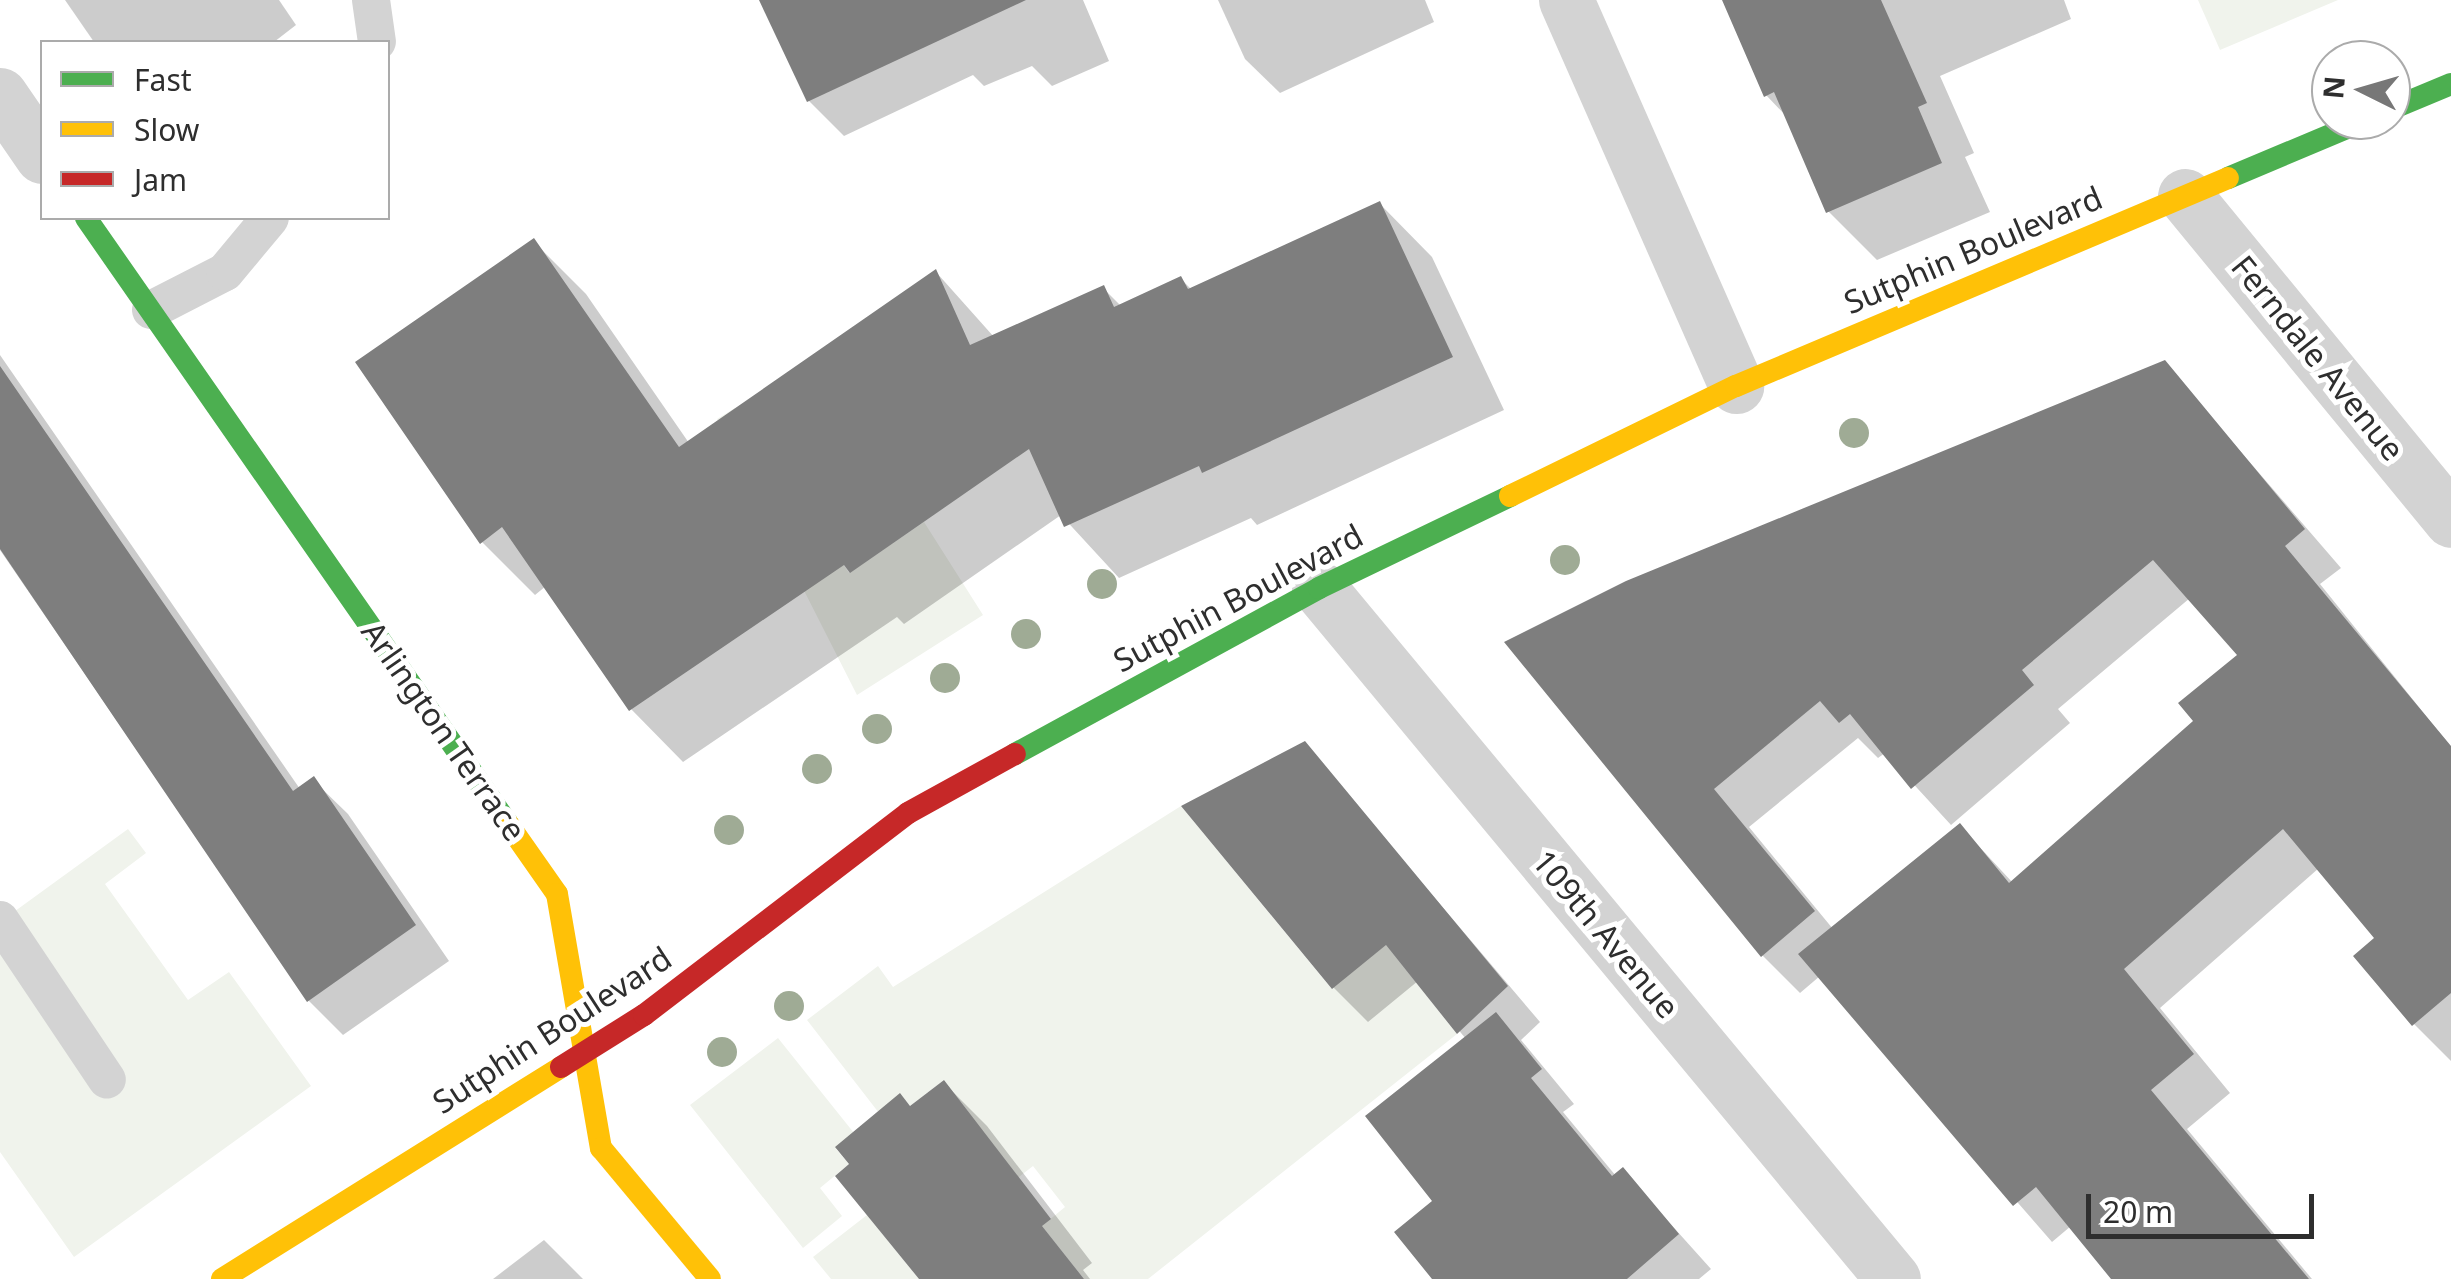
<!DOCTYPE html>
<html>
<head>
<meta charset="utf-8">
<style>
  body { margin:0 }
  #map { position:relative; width:2451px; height:1279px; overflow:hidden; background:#fff; font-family:"Noto Sans",sans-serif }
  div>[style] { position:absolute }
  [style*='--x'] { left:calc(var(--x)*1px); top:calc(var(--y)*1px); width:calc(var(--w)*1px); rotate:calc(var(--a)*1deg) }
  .green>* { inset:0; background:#f0f3ec }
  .shadow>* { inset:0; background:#0003 }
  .building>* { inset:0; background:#7e7e7e }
  .lane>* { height:38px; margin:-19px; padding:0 19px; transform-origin:19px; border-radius:19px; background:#d3d3d3 }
  .street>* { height:55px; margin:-27.5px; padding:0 27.5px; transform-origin:27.5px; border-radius:27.5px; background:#d3d3d3 }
  .fast>* { height:22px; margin:-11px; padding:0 11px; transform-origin:11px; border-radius:11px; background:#4caf50 }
  .slow>* { height:22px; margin:-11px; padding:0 11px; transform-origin:11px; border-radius:11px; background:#ffc107 }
  .jam>* { height:22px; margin:-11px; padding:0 11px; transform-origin:11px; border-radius:11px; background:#c62828 }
  .trees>* { width:30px; height:30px; margin:-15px; border-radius:50%; background:#9fab95 }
  span { translate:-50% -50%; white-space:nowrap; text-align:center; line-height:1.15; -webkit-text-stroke:10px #fff; paint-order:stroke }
  .street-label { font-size:32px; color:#2e2e2e }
  .legend { position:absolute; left:40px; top:40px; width:350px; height:180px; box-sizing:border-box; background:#fff; border:2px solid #ababab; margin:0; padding:12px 18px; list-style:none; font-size:30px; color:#2e2e2e }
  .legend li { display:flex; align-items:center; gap:20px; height:50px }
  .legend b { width:50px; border:2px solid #ababab }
  .north { position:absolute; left:2311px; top:40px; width:100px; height:100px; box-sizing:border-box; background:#fff; border:2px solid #ababab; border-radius:50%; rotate:275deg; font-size:28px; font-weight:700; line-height:40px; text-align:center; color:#2e2e2e }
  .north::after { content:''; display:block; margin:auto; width:35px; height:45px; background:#777; clip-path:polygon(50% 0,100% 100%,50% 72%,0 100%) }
  .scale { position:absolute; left:2086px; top:1194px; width:228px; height:45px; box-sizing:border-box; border:5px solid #2e2e2e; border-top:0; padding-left:12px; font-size:30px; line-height:35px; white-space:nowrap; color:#2e2e2e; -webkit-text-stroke:8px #fff; paint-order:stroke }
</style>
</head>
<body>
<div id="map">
  <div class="green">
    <div style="clip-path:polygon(2198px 0,2338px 0,2220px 50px)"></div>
    <div style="clip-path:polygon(735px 408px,849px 573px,924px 522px,983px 615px,857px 695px,717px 419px)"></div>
    <div style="clip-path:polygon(1181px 806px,1331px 988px,1386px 945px,1457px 1034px,1148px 1279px,1084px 1279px,1042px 1226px,1065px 1207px,1033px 1166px,1006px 1187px,956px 1121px,968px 1111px,944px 1080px,910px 1106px,902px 1096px,879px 1113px,807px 1020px,878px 966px,893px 987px)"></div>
    <div style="clip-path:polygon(128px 829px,146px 853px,105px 884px,188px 1000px,229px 972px,311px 1086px,74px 1257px,0 1152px,0 922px)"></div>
    <div style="clip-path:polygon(778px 1038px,854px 1133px,836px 1149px,849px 1164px,820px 1188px,842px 1216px,803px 1248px,690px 1105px)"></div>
    <div style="clip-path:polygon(867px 1215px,919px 1279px,831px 1279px,813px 1257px)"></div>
  </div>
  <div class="shadow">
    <div style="clip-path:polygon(65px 0,279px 0,296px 25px,274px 42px,94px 42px)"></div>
    <div style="clip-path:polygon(761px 0,1083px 0,1109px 61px,1052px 86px,1032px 66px,984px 86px,973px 75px,844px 136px,809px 101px)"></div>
    <div style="clip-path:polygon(1218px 0,1425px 0,1434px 22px,1280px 93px,1245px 59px)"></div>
    <div style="clip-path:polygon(1725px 0,2064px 0,2071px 19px,1940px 76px,1974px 153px,1965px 157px,1990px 212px,1877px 260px,1828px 211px,1788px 118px,1766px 95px)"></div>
    <div style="clip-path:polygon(1380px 204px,1432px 257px,1504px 410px,1257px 525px,1251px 518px,1119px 578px,1061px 515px,904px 624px,897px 617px,683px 762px,631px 709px,546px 586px,535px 595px,482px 542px,534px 242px,586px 294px,689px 443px,936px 272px,994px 337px,1103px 288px,1121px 306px,1181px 279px,1192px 290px)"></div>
    <div style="clip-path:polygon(0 355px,300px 789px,313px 780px,348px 814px,449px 961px,343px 1035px,308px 1000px,0 550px)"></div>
    <div style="clip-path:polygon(evenodd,2164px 363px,2341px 568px,2320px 584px,2451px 747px,2451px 1061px,2414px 1024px,2378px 938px,2319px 868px,2160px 1008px,2230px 1093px,2187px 1129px,2312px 1279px,2115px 1279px,2071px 1226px,2052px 1242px,1820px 976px,1800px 993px,1763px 956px,1508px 643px,2164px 363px,2190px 598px,2241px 655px,2196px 722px,2013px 883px,1960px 826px,1833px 929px,1749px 827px,1858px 738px,1878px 758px,1885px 753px,1951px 825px,2070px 723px,2058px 709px,2190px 598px)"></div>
    <div style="clip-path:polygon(1304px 744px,1540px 1022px,1521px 1040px,1574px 1104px,1563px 1112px,1616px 1176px,1623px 1171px,1711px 1269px,1699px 1279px,1435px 1279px,1436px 1201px,1466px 1039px,1418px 981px,1368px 1022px,1333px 987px)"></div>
    <div style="clip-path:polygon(944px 1083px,987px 1126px,1092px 1263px,1083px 1270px,1090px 1279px,922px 1279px,911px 1108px)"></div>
    <div style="clip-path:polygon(544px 1240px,583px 1279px,493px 1279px)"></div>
  </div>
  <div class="building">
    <div style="clip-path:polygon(759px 0,1026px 0,807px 102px)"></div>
    <div style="clip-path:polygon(1722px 0,1881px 0,1927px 103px,1918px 107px,1942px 163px,1826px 213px,1774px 92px,1764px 97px)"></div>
    <div style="clip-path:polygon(1380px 201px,1453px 357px,1202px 473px,1199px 466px,1064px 527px,1029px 449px,850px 573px,844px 565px,629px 711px,502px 527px,480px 544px,355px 362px,534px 238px,679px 447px,936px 269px,970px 345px,1104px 285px,1114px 307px,1181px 276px,1188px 289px)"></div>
    <div style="clip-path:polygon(2165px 360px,2305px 529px,2285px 546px,2451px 746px,2451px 993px,2412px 1026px,2353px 956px,2374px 938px,2283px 829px,2124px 969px,2194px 1054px,2151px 1090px,2309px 1279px,2111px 1279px,2036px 1187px,2013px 1206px,1798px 954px,1960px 823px,2009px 883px,2193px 721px,2178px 703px,2237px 655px,2153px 560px,2022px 670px,2034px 685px,1911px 789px,1850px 714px,1839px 723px,1820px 701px,1714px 789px,1815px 911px,1761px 957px,1504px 642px,1626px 581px)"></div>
    <div style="clip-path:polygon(0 366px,293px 791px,314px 776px,416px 925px,307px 1002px,0 549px)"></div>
    <div style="clip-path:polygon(1305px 741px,1508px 986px,1457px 1034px,1386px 945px,1332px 989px,1181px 806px)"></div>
    <div style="clip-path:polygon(1496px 1012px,1542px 1069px,1531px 1078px,1612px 1176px,1623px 1167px,1679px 1234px,1627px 1279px,1432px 1279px,1394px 1232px,1432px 1201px,1365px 1116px)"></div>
    <div style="clip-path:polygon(944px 1080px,1051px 1219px,1042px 1226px,1084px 1279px,919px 1279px,835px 1176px,849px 1164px,835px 1147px,900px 1093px,910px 1106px)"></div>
  </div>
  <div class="lane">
    <div style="--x:371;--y:0;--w:42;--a:81.9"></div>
    <div style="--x:151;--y:310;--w:83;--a:-27.2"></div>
    <div style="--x:225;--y:272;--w:70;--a:-50.2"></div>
    <div style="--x:0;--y:920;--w:192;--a:56.2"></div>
  </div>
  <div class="street">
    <div style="--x:1566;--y:0;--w:422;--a:66.2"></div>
    <div style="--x:0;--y:95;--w:74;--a:55.5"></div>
    <div style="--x:2185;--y:196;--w:419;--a:50.6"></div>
    <div style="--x:1319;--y:588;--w:898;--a:50.28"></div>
  </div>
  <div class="fast">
    <div style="--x:2391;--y:109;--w:65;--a:-22.6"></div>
    <div style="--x:2228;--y:178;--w:150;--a:-22.8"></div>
    <div style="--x:86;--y:218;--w:738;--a:55.15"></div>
    <div style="--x:1015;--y:754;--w:346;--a:-28.6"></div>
    <div style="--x:1319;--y:588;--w:212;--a:-25.7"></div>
  </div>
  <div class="slow">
    <div style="--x:1510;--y:496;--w:251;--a:-26"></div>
    <div style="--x:1736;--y:386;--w:534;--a:-22.92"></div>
    <div style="--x:508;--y:824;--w:85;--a:55"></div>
    <div style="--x:557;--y:894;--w:258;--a:80.2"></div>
    <div style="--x:601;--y:1148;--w:170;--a:50.2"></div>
    <div style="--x:222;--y:1279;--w:400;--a:-32"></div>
  </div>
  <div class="jam">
    <div style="--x:561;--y:1067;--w:98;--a:-32.1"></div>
    <div style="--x:644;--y:1015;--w:332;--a:-37.4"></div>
    <div style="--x:908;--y:813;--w:122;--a:-28.9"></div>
  </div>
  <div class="trees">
    <div style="left:1854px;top:433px"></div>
    <div style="left:1565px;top:560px"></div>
    <div style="left:1102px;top:584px"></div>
    <div style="left:1026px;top:634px"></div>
    <div style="left:945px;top:678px"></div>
    <div style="left:877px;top:729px"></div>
    <div style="left:817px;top:769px"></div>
    <div style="left:729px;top:830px"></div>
    <div style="left:789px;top:1006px"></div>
    <div style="left:722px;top:1052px"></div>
  </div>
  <div class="street-label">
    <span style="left:1973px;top:250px;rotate:-23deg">Sutphin Boulevard</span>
    <span style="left:2318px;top:358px;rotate:51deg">Ferndale Avenue</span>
    <span style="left:1238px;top:598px;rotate:-28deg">Sutphin Boulevard</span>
    <span style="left:444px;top:731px;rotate:55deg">Arlington Terrace</span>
    <span style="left:1606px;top:934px;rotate:50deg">109th Avenue</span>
    <span style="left:552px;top:1030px;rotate:-33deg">Sutphin Boulevard</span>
  </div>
  <ul class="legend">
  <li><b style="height:12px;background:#4caf50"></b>Fast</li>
  <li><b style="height:12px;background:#ffc107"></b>Slow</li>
  <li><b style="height:12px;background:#c62828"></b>Jam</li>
  </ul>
  <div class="north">N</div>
  <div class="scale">20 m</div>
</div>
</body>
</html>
